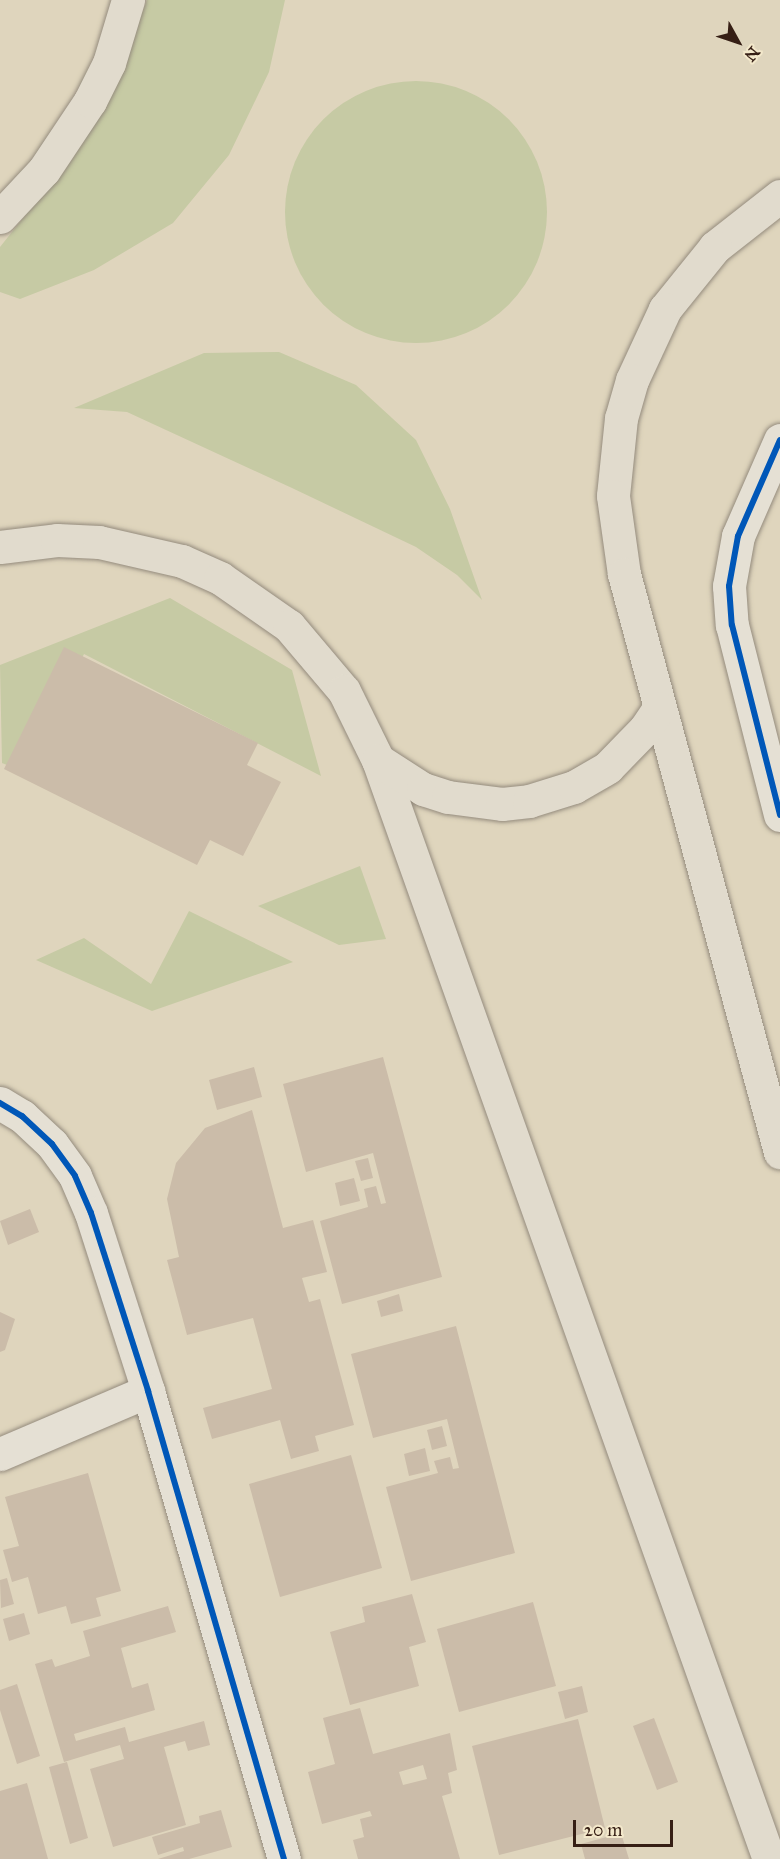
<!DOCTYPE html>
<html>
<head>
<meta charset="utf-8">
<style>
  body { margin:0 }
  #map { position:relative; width:780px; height:1859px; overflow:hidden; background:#dfd5bd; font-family:"IM FELL Great Primer",serif }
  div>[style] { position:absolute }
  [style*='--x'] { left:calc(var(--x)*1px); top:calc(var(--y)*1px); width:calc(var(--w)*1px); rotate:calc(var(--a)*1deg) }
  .green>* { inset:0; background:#c6caa4 }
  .round { border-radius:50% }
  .building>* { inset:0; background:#cbbca9 }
  .roads { filter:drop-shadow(0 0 2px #948b7d) drop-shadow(0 0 2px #948b7d) }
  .minor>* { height:33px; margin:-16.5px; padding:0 16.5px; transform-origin:16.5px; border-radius:16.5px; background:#e5e0d4 }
  .major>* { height:33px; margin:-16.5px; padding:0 16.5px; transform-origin:16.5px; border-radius:16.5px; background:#e1dbcd }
  .cycleway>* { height:6px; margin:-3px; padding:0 3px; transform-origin:3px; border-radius:3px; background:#0057b8 }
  span { translate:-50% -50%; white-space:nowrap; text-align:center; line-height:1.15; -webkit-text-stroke:4.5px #f3e8cb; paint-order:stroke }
  .north { position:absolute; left:708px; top:12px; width:60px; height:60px; -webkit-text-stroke:4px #f3e8cb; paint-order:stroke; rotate:130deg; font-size:16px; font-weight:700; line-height:24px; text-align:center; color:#361f15 }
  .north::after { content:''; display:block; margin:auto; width:21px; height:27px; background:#361f15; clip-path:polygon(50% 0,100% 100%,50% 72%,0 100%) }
  .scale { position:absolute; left:573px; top:1820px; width:100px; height:27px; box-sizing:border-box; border:3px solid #361f15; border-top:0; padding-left:8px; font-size:18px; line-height:21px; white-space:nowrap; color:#361f15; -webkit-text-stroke:4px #f3e8cb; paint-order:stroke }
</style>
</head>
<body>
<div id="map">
  <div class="green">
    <div style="clip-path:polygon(147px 0,285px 0,269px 72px,229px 155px,173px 223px,94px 270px,20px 299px,0 292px,0 247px,67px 163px,131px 43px)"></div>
    <div class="round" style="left:285px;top:81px;width:262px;height:262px"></div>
    <div style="clip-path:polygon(279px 352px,356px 385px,416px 440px,450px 509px,482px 600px,457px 575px,416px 547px,292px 488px,127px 412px,74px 408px,204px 353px)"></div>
    <div style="clip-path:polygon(170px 598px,292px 670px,321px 776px,84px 654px,24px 772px,2px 763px,0 665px)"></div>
    <div style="clip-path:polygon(360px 866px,386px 939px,339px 945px,258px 906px)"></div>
    <div style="clip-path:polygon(189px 911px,293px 962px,152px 1011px,36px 960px,84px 938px,151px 984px)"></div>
  </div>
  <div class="building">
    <div style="clip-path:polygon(64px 647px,258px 743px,247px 765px,281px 782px,243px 856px,210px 840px,197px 865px,4px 769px)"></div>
    <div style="clip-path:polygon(383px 1057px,442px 1277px,342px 1304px,320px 1221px,368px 1207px,364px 1189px,376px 1186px,381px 1204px,386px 1203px,380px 1180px,373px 1153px,306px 1172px,283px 1084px)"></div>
    <div style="clip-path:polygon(254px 1067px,262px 1097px,217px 1110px,209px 1080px)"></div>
    <div style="clip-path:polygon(252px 1110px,283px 1228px,313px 1220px,327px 1272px,302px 1278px,309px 1302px,320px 1299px,354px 1425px,315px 1436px,319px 1451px,291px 1459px,280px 1420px,212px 1439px,203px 1408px,272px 1389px,253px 1318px,187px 1335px,167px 1260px,179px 1257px,167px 1199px,176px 1163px,205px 1128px)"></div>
    <div style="clip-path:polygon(368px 1158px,373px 1178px,361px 1181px,355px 1161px)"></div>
    <div style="clip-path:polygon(354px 1178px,360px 1201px,340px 1206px,335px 1183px)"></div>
    <div style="clip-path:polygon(30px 1209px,39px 1232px,8px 1245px,0 1221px)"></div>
    <div style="clip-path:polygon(399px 1294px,403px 1311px,381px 1317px,377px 1301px)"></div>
    <div style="clip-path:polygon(0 1312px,15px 1319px,5px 1350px,0 1352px)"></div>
    <div style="clip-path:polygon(456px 1326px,515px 1553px,411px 1581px,386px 1487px,438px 1473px,434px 1461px,450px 1457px,453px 1469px,459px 1468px,447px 1419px,373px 1438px,351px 1354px)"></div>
    <div style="clip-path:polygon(442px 1426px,447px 1446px,432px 1450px,427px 1430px)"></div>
    <div style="clip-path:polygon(425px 1448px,430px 1471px,409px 1476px,404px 1454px)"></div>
    <div style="clip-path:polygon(351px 1455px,382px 1568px,280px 1597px,249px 1484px)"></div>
    <div style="clip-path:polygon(88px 1473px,121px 1591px,96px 1598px,101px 1616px,71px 1624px,66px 1606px,38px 1614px,28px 1577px,12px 1582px,3px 1550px,19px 1546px,5px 1497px)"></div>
    <div style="clip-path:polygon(7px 1578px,14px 1604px,1px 1608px,0 1580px)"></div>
    <div style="clip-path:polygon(412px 1594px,426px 1642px,409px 1647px,419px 1686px,350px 1705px,330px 1632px,365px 1622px,362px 1607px)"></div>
    <div style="clip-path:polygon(533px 1602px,556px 1686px,459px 1712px,437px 1629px)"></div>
    <div style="clip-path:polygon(168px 1606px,176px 1632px,121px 1648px,132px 1688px,148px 1683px,155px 1710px,74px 1734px,76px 1741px,125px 1727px,129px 1742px,204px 1721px,210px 1745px,188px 1751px,185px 1741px,164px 1747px,186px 1825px,113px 1847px,90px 1769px,124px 1759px,120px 1745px,64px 1762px,35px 1664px,52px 1659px,55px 1667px,90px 1656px,83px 1631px)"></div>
    <div style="clip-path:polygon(24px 1613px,30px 1634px,9px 1641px,3px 1619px)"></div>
    <div style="clip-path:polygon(17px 1684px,40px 1756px,17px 1764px,0 1710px,0 1690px)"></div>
    <div style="clip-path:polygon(582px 1686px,588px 1712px,565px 1719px,558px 1692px)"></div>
    <div style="clip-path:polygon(evenodd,360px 1708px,373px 1754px,450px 1733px,457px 1770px,448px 1773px,452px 1793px,442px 1796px,460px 1859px,358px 1859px,353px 1840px,364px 1837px,360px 1819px,372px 1816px,370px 1811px,322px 1824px,308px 1772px,335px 1764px,323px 1718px,360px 1708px,423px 1765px,427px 1779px,403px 1785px,399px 1772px,423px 1765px)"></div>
    <div style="clip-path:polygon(654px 1718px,678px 1782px,657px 1790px,633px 1726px)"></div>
    <div style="clip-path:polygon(578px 1719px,605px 1828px,499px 1855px,472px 1746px)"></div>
    <div style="clip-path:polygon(67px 1762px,88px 1838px,70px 1844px,49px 1767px)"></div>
    <div style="clip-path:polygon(27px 1783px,48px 1859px,0 1859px,0 1791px)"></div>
    <div style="clip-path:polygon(221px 1810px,232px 1847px,189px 1859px,158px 1859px,184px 1851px,183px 1847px,158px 1855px,152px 1837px,200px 1823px,199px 1816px)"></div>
    <div style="clip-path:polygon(621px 1833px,629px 1859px,585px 1859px,581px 1844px)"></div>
  </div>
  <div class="roads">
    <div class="minor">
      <div style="--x:780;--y:440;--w:105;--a:113.6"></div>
      <div style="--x:738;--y:536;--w:51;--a:100.2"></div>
      <div style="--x:729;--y:586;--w:39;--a:86"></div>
      <div style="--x:732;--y:625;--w:196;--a:75.8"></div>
      <div style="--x:0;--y:1103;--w:26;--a:31"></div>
      <div style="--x:22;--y:1116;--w:41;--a:43"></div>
      <div style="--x:52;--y:1144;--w:39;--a:54"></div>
      <div style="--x:75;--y:1176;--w:40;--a:66.6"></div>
      <div style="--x:91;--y:1213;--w:187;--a:72.2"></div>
      <div style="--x:148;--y:1391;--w:487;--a:73.8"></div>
      <div style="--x:0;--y:1454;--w:161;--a:-23.1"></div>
    </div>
    <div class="major">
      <div style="--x:780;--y:196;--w:83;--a:141.9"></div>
      <div style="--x:715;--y:247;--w:80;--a:128.9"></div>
      <div style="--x:665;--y:309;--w:78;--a:114.9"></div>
      <div style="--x:632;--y:380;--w:40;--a:106"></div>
      <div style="--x:621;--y:418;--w:78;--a:95.9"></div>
      <div style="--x:613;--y:496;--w:79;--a:82"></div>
      <div style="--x:624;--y:574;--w:599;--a:74.9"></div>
      <div style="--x:0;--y:217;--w:64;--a:-46.9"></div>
      <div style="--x:44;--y:170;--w:83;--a:-56.3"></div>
      <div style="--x:90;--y:101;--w:42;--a:-63.4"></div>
      <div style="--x:109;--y:63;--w:66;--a:-73.2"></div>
      <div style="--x:0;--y:547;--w:57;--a:-7"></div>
      <div style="--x:57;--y:540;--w:42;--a:2.7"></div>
      <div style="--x:99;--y:542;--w:85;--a:12.9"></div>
      <div style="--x:182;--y:561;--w:42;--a:24.1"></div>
      <div style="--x:220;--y:578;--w:84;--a:34.8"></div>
      <div style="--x:289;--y:626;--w:85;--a:49.8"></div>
      <div style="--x:344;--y:691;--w:77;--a:63.8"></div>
      <div style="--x:378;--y:760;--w:1166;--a:70.42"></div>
      <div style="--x:378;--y:760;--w:54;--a:32.8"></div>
      <div style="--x:423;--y:789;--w:26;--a:18"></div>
      <div style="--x:448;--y:797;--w:54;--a:7.4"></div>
      <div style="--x:502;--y:804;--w:27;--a:-6"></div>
      <div style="--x:529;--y:801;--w:47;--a:-17.3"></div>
      <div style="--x:574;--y:787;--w:39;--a:-30"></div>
      <div style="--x:608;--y:767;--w:53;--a:-45.8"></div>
      <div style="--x:645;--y:729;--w:25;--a:-56"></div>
    </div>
  </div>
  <div class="cycleway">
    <div style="--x:780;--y:440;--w:105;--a:113.6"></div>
    <div style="--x:738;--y:536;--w:51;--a:100.2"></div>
    <div style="--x:729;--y:586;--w:39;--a:86"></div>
    <div style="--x:732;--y:625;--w:196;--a:75.8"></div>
    <div style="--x:0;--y:1103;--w:26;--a:31"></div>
    <div style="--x:22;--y:1116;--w:41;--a:43"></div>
    <div style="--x:52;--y:1144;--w:39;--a:54"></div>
    <div style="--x:75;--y:1176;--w:40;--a:66.6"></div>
    <div style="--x:91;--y:1213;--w:187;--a:72.2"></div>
    <div style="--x:148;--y:1391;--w:487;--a:73.8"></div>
  </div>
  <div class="north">N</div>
  <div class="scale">20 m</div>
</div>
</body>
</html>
